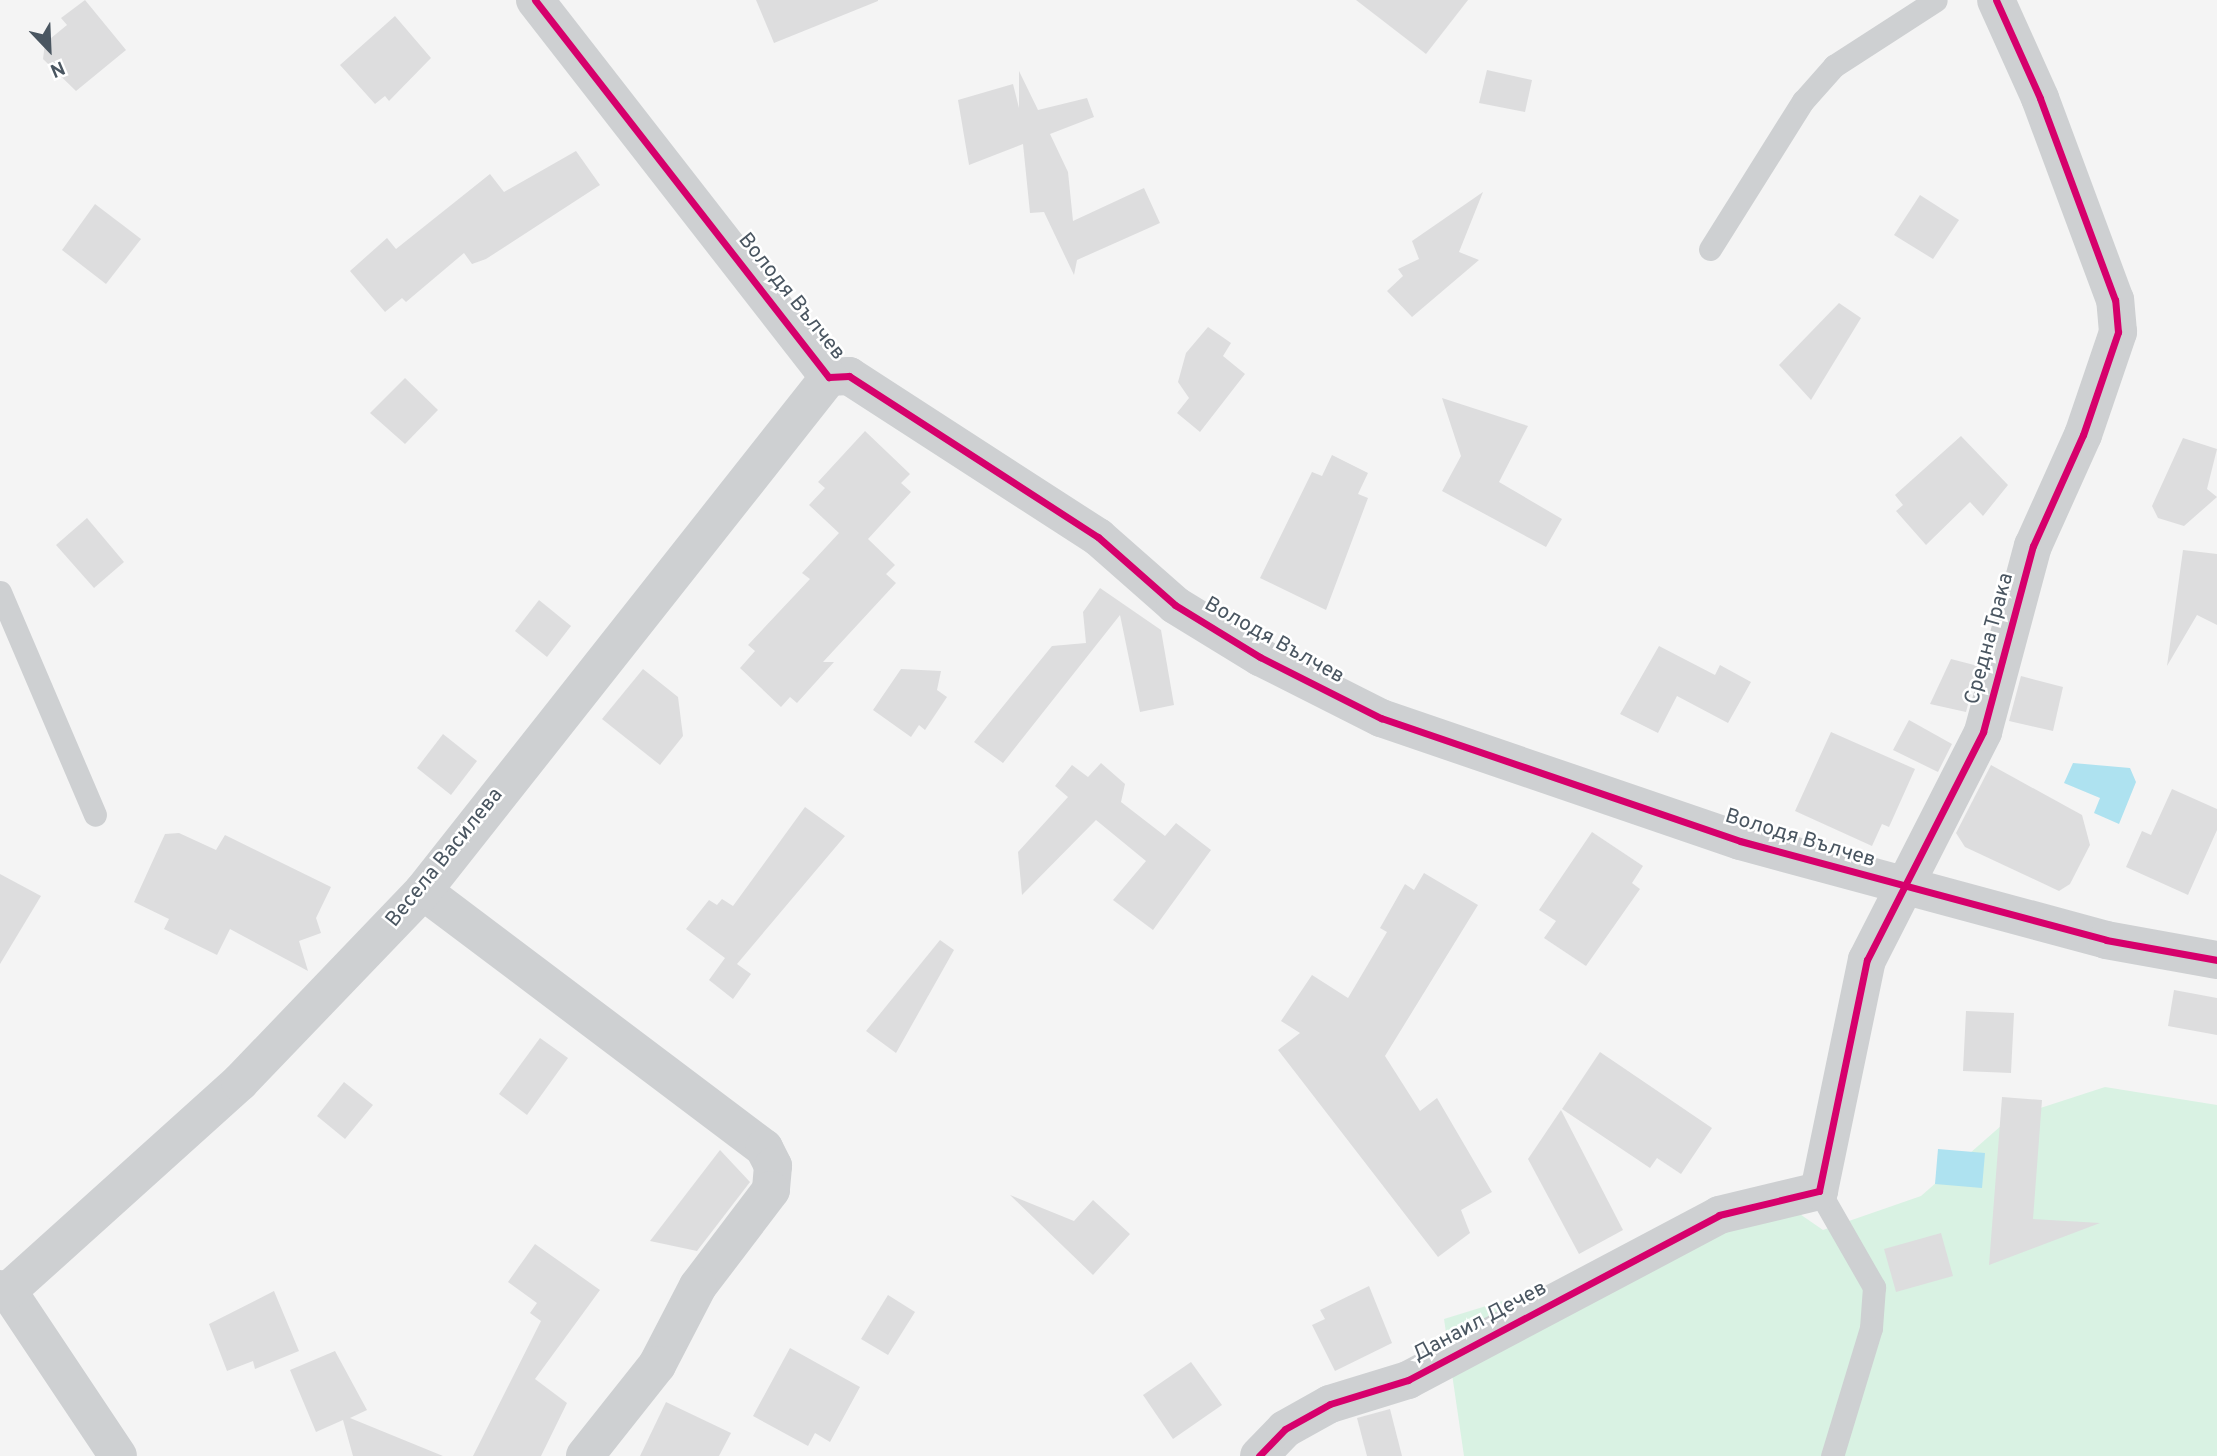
<!DOCTYPE html>
<html>
<head>
<meta charset="utf-8">
<style>
  body { margin:0 }
  #map { position:relative; width:2217px; height:1456px; overflow:hidden; background:#f4f4f4; font-family:Overpass,sans-serif }
  div>[style] { position:absolute }
  [style*='--x'] { left:calc(var(--x)*1px); top:calc(var(--y)*1px); width:calc(var(--w)*1px); rotate:calc(var(--a)*1deg) }
  .green>* { inset:0; background:#d9f2e3 }
  .water>* { inset:0; background:#aee2f0 }
  .building>* { inset:0; background:#ddddde }
  .service>* { height:23px; margin:-11.5px; padding:0 11.5px; transform-origin:11.5px; border-radius:11.5px; background:#ced0d2 }
  .minor>* { height:38px; margin:-19px; padding:0 19px; transform-origin:19px; border-radius:19px; background:#ced0d2 }
  .cycleway>* { height:7px; margin:-3.5px; padding:0 3.5px; transform-origin:3.5px; border-radius:3.5px; background:#d6006c }
  span { translate:-50% -50%; white-space:nowrap; text-align:center; line-height:1.15; -webkit-text-stroke:5px #fff; paint-order:stroke }
  .street-label { font-size:21px; color:#4a5661 }
  .north { position:absolute; left:14px; top:14px; width:70px; height:70px; -webkit-text-stroke:5px #fff; paint-order:stroke; rotate:157deg; font-size:19px; font-weight:700; line-height:28px; text-align:center; color:#4a5661 }
  .north::after { content:''; display:block; margin:auto; width:24px; height:32px; background:#4a5661; clip-path:polygon(50% 0,100% 100%,50% 72%,0 100%) }
</style>
</head>
<body>
<div id="map">
  <div class="green">
    <div style="clip-path:polygon(2105px 1087px,2217px 1105px,2217px 1456px,1464px 1456px,1444px 1319px,1675px 1248px,1759px 1186px,1823px 1230px,1921px 1196px,2010px 1118px)"></div>
  </div>
  <div class="water">
    <div style="clip-path:polygon(2073px 763px,2130px 768px,2136px 782px,2119px 824px,2094px 813px,2100px 798px,2064px 783px)"></div>
    <div style="clip-path:polygon(1938px 1149px,1985px 1153px,1982px 1188px,1935px 1184px)"></div>
  </div>
  <div class="building">
    <div style="clip-path:polygon(85px 0,126px 50px,76px 91px,43px 59px,45px 43px,67px 25px,61px 18px)"></div>
    <div style="clip-path:polygon(756px 0,878px 0,878px 1px,774px 43px)"></div>
    <div style="clip-path:polygon(1356px 0,1468px 0,1426px 54px)"></div>
    <div style="clip-path:polygon(395px 16px,431px 58px,389px 101px,385px 96px,375px 104px,340px 65px)"></div>
    <div style="clip-path:polygon(1487px 70px,1532px 80px,1525px 112px,1479px 103px)"></div>
    <div style="clip-path:polygon(1019px 71px,1038px 110px,1087px 98px,1094px 117px,1050px 134px,1068px 172px,1073px 221px,1144px 188px,1160px 223px,1077px 260px,1074px 275px,1044px 212px,1030px 213px,1023px 144px,969px 165px,958px 100px,1013px 84px,1019px 108px)"></div>
    <div style="clip-path:polygon(576px 151px,600px 185px,486px 259px,472px 264px,464px 253px,406px 302px,402px 298px,385px 312px,350px 271px,387px 238px,396px 249px,490px 174px,504px 192px)"></div>
    <div style="clip-path:polygon(1483px 192px,1459px 252px,1479px 260px,1412px 317px,1387px 291px,1403px 276px,1398px 269px,1419px 259px,1412px 241px)"></div>
    <div style="clip-path:polygon(1920px 195px,1959px 220px,1933px 259px,1894px 235px)"></div>
    <div style="clip-path:polygon(95px 204px,141px 239px,106px 284px,62px 250px)"></div>
    <div style="clip-path:polygon(1839px 303px,1861px 318px,1811px 400px,1779px 365px)"></div>
    <div style="clip-path:polygon(1208px 327px,1231px 343px,1223px 356px,1245px 374px,1200px 432px,1177px 413px,1189px 398px,1178px 382px,1186px 353px)"></div>
    <div style="clip-path:polygon(405px 378px,438px 410px,405px 444px,370px 413px)"></div>
    <div style="clip-path:polygon(1442px 398px,1528px 426px,1499px 482px,1562px 519px,1546px 547px,1442px 491px,1461px 456px)"></div>
    <div style="clip-path:polygon(865px 431px,910px 474px,901px 483px,911px 492px,868px 539px,895px 565px,886px 574px,896px 583px,823px 662px,834px 662px,797px 703px,790px 697px,781px 707px,740px 668px,755px 651px,748px 645px,810px 579px,802px 573px,839px 533px,809px 505px,825px 488px,818px 482px)"></div>
    <div style="clip-path:polygon(1961px 436px,2008px 485px,1983px 516px,1970px 502px,1926px 545px,1896px 511px,1903px 505px,1895px 495px)"></div>
    <div style="clip-path:polygon(2183px 438px,2217px 449px,2207px 489px,2217px 497px,2184px 526px,2158px 518px,2152px 506px)"></div>
    <div style="clip-path:polygon(1332px 455px,1368px 473px,1358px 494px,1368px 498px,1326px 610px,1260px 578px,1312px 472px,1322px 476px)"></div>
    <div style="clip-path:polygon(87px 518px,124px 562px,94px 588px,56px 545px)"></div>
    <div style="clip-path:polygon(2183px 550px,2217px 554px,2217px 625px,2197px 615px,2167px 666px)"></div>
    <div style="clip-path:polygon(1100px 588px,1161px 630px,1174px 705px,1140px 712px,1120px 615px,1003px 763px,974px 742px,1052px 646px,1086px 643px,1083px 612px)"></div>
    <div style="clip-path:polygon(539px 600px,571px 626px,547px 657px,515px 631px)"></div>
    <div style="clip-path:polygon(1659px 646px,1715px 675px,1720px 665px,1751px 682px,1728px 723px,1677px 696px,1658px 733px,1620px 714px)"></div>
    <div style="clip-path:polygon(1951px 659px,1978px 666px,1966px 712px,1930px 704px)"></div>
    <div style="clip-path:polygon(643px 669px,678px 697px,683px 736px,660px 765px,602px 719px)"></div>
    <div style="clip-path:polygon(901px 669px,941px 671px,937px 690px,947px 697px,925px 730px,919px 725px,911px 737px,873px 710px)"></div>
    <div style="clip-path:polygon(2021px 676px,2063px 687px,2053px 731px,2009px 721px)"></div>
    <div style="clip-path:polygon(1909px 720px,1952px 744px,1938px 772px,1893px 750px)"></div>
    <div style="clip-path:polygon(1831px 732px,1915px 769px,1889px 827px,1882px 824px,1872px 846px,1795px 811px)"></div>
    <div style="clip-path:polygon(443px 734px,477px 761px,451px 795px,417px 768px)"></div>
    <div style="clip-path:polygon(1101px 763px,1125px 784px,1121px 802px,1165px 836px,1176px 823px,1211px 850px,1153px 930px,1113px 900px,1146px 861px,1096px 820px,1022px 895px,1018px 852px,1068px 797px,1055px 786px,1072px 765px,1088px 777px)"></div>
    <div style="clip-path:polygon(1991px 765px,2082px 815px,2090px 845px,2070px 884px,2059px 891px,1965px 847px,1956px 833px)"></div>
    <div style="clip-path:polygon(2172px 789px,2217px 809px,2217px 830px,2188px 895px,2126px 867px,2142px 831px,2151px 835px)"></div>
    <div style="clip-path:polygon(805px 807px,845px 836px,737px 964px,751px 974px,733px 999px,709px 980px,725px 958px,686px 929px,709px 900px,717px 905px,722px 899px,733px 906px)"></div>
    <div style="clip-path:polygon(1592px 832px,1643px 866px,1632px 883px,1640px 889px,1586px 966px,1544px 938px,1556px 921px,1539px 910px)"></div>
    <div style="clip-path:polygon(179px 833px,216px 850px,225px 835px,331px 887px,316px 918px,321px 933px,299px 941px,308px 971px,230px 929px,217px 955px,164px 929px,169px 919px,134px 902px,165px 834px)"></div>
    <div style="clip-path:polygon(1424px 873px,1478px 905px,1385px 1056px,1420px 1111px,1437px 1098px,1492px 1192px,1461px 1210px,1470px 1233px,1438px 1257px,1278px 1050px,1300px 1033px,1281px 1021px,1312px 975px,1348px 998px,1387px 932px,1380px 928px,1405px 884px,1414px 890px)"></div>
    <div style="clip-path:polygon(0 874px,41px 896px,0 964px)"></div>
    <div style="clip-path:polygon(940px 940px,954px 950px,896px 1053px,866px 1031px)"></div>
    <div style="clip-path:polygon(2174px 990px,2217px 998px,2217px 1035px,2168px 1026px)"></div>
    <div style="clip-path:polygon(1966px 1011px,2014px 1013px,2011px 1073px,1963px 1071px)"></div>
    <div style="clip-path:polygon(540px 1038px,568px 1058px,527px 1115px,499px 1094px)"></div>
    <div style="clip-path:polygon(1600px 1052px,1712px 1128px,1681px 1174px,1657px 1158px,1650px 1168px,1562px 1109px)"></div>
    <div style="clip-path:polygon(344px 1082px,373px 1105px,345px 1139px,317px 1116px)"></div>
    <div style="clip-path:polygon(2002px 1097px,2042px 1100px,2033px 1219px,2100px 1223px,1989px 1265px)"></div>
    <div style="clip-path:polygon(1561px 1110px,1623px 1230px,1579px 1254px,1528px 1159px)"></div>
    <div style="clip-path:polygon(720px 1150px,750px 1182px,697px 1251px,650px 1241px)"></div>
    <div style="clip-path:polygon(1010px 1195px,1074px 1221px,1093px 1200px,1130px 1234px,1093px 1275px)"></div>
    <div style="clip-path:polygon(1941px 1233px,1953px 1276px,1896px 1292px,1884px 1249px)"></div>
    <div style="clip-path:polygon(535px 1244px,600px 1290px,535px 1379px,567px 1403px,541px 1456px,473px 1456px,541px 1321px,530px 1313px,537px 1303px,508px 1282px)"></div>
    <div style="clip-path:polygon(1369px 1286px,1392px 1343px,1335px 1371px,1312px 1325px,1325px 1319px,1320px 1310px)"></div>
    <div style="clip-path:polygon(274px 1291px,299px 1351px,255px 1369px,253px 1361px,227px 1371px,209px 1324px)"></div>
    <div style="clip-path:polygon(888px 1295px,915px 1312px,888px 1355px,861px 1339px)"></div>
    <div style="clip-path:polygon(790px 1348px,860px 1387px,830px 1442px,815px 1433px,808px 1446px,753px 1416px)"></div>
    <div style="clip-path:polygon(335px 1351px,367px 1410px,350px 1418px,443px 1456px,353px 1456px,343px 1420px,316px 1432px,290px 1370px)"></div>
    <div style="clip-path:polygon(1191px 1362px,1222px 1405px,1173px 1439px,1143px 1395px)"></div>
    <div style="clip-path:polygon(666px 1402px,731px 1433px,719px 1456px,640px 1456px)"></div>
    <div style="clip-path:polygon(1390px 1409px,1402px 1456px,1367px 1456px,1357px 1418px)"></div>
  </div>
  <div class="service">
    <div style="--x:1710;--y:249;--w:175;--a:-57.9"></div>
    <div style="--x:1803;--y:101;--w:47;--a:-48.5"></div>
    <div style="--x:1834;--y:66;--w:121;--a:-32.9"></div>
    <div style="--x:0;--y:592;--w:242;--a:66.9"></div>
    <div style="--x:1819;--y:1191;--w:111;--a:60.2"></div>
    <div style="--x:1874;--y:1287;--w:41;--a:94.2"></div>
    <div style="--x:1871;--y:1328;--w:134;--a:106.9"></div>
  </div>
  <div class="minor">
    <div style="--x:535;--y:0;--w:478;--a:52.1"></div>
    <div style="--x:829;--y:377;--w:20;--a:-3"></div>
    <div style="--x:849;--y:376;--w:297;--a:32.9"></div>
    <div style="--x:1098;--y:537;--w:103;--a:41.4"></div>
    <div style="--x:1175;--y:605;--w:100;--a:31.5"></div>
    <div style="--x:1260;--y:657;--w:136;--a:26.8"></div>
    <div style="--x:1381;--y:718;--w:379;--a:18.9"></div>
    <div style="--x:1740;--y:841;--w:379;--a:15.1"></div>
    <div style="--x:2106;--y:940;--w:113;--a:10.2"></div>
    <div style="--x:423;--y:891;--w:427;--a:37"></div>
    <div style="--x:764;--y:1148;--w:20;--a:63"></div>
    <div style="--x:773;--y:1166;--w:24;--a:95"></div>
    <div style="--x:771;--y:1190;--w:121;--a:127.2"></div>
    <div style="--x:698;--y:1286;--w:89;--a:117.4"></div>
    <div style="--x:657;--y:1365;--w:116;--a:128.4"></div>
    <div style="--x:0;--y:1289;--w:8;--a:14"></div>
    <div style="--x:8;--y:1291;--w:198;--a:56.3"></div>
    <div style="--x:8;--y:1291;--w:312;--a:-42"></div>
    <div style="--x:240;--y:1082;--w:265;--a:-46.2"></div>
    <div style="--x:423;--y:891;--w:655;--a:-51.7"></div>
    <div style="--x:1259;--y:1456;--w:37;--a:-46"></div>
    <div style="--x:1285;--y:1429;--w:51;--a:-29.1"></div>
    <div style="--x:1330;--y:1404;--w:82;--a:-17.1"></div>
    <div style="--x:1408;--y:1380;--w:352;--a:-27.9"></div>
    <div style="--x:1719;--y:1215;--w:103;--a:-13.5"></div>
    <div style="--x:1819;--y:1191;--w:236;--a:-78.3"></div>
    <div style="--x:1867;--y:960;--w:256;--a:-63"></div>
    <div style="--x:1983;--y:732;--w:193;--a:-75"></div>
    <div style="--x:2033;--y:546;--w:122;--a:-65.8"></div>
    <div style="--x:2083;--y:435;--w:109;--a:-71.2"></div>
    <div style="--x:2118;--y:332;--w:32;--a:-95"></div>
    <div style="--x:2115;--y:300;--w:215;--a:-110.4"></div>
    <div style="--x:2040;--y:98;--w:107;--a:-114.2"></div>
  </div>
  <div class="cycleway">
    <div style="--x:535;--y:0;--w:478;--a:52.1"></div>
    <div style="--x:829;--y:377;--w:20;--a:-3"></div>
    <div style="--x:849;--y:376;--w:297;--a:32.9"></div>
    <div style="--x:1098;--y:537;--w:103;--a:41.4"></div>
    <div style="--x:1175;--y:605;--w:100;--a:31.5"></div>
    <div style="--x:1260;--y:657;--w:136;--a:26.8"></div>
    <div style="--x:1381;--y:718;--w:379;--a:18.9"></div>
    <div style="--x:1740;--y:841;--w:379;--a:15.1"></div>
    <div style="--x:2106;--y:940;--w:113;--a:10.2"></div>
    <div style="--x:1259;--y:1456;--w:37;--a:-46"></div>
    <div style="--x:1285;--y:1429;--w:51;--a:-29.1"></div>
    <div style="--x:1330;--y:1404;--w:82;--a:-17.1"></div>
    <div style="--x:1408;--y:1380;--w:352;--a:-27.9"></div>
    <div style="--x:1719;--y:1215;--w:103;--a:-13.5"></div>
    <div style="--x:1819;--y:1191;--w:236;--a:-78.3"></div>
    <div style="--x:1867;--y:960;--w:256;--a:-63"></div>
    <div style="--x:1983;--y:732;--w:193;--a:-75"></div>
    <div style="--x:2033;--y:546;--w:122;--a:-65.8"></div>
    <div style="--x:2083;--y:435;--w:109;--a:-71.2"></div>
    <div style="--x:2118;--y:332;--w:32;--a:-95"></div>
    <div style="--x:2115;--y:300;--w:215;--a:-110.4"></div>
    <div style="--x:2040;--y:98;--w:107;--a:-114.2"></div>
  </div>
  <div class="street-label">
    <span style="left:791px;top:297px;rotate:51deg">Володя Вълчев</span>
    <span style="left:1990px;top:639px;rotate:-75deg">Средна Трака</span>
    <span style="left:1274px;top:641px;rotate:29deg">Володя Вълчев</span>
    <span style="left:1800px;top:839px;rotate:17deg">Володя Вълчев</span>
    <span style="left:445px;top:858px;rotate:-51deg">Весела Василева</span>
    <span style="left:1480px;top:1322px;rotate:-28deg">Данаил Дечев</span>
  </div>
  <div class="north">N</div>
</div>
</body>
</html>
